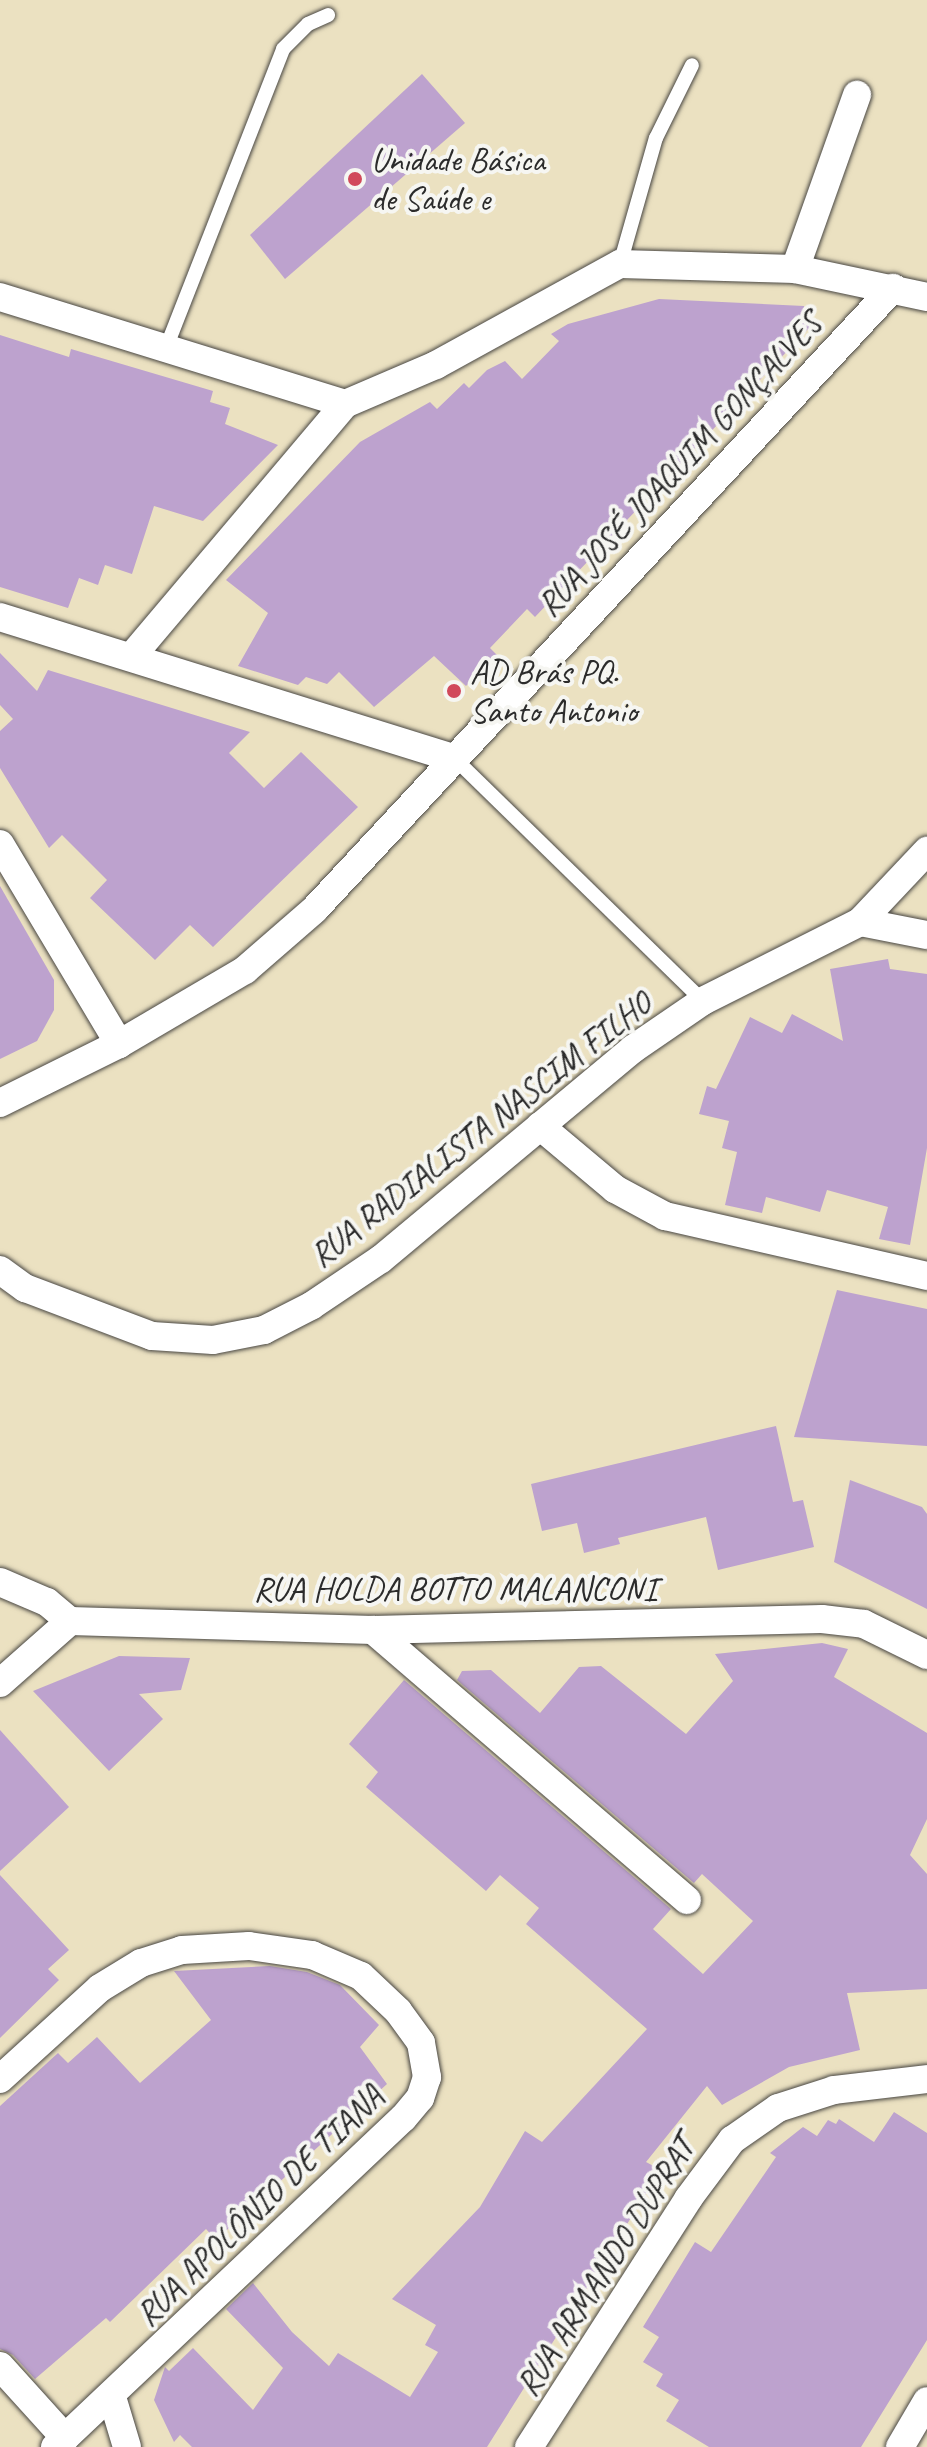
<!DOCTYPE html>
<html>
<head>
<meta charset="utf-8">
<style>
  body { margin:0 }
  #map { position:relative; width:927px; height:2447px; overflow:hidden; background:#ebe1c1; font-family:Caveat,sans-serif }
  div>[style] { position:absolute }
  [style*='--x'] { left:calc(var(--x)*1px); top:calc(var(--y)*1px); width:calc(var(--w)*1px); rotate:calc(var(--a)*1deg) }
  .building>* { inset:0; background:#bda2ce }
  .roads { filter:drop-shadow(0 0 2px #484642) drop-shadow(0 0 2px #484642) }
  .service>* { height:14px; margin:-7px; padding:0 7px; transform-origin:7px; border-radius:7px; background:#fff }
  .minor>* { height:28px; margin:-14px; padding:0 14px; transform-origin:14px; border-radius:14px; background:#fff }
  .dots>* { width:22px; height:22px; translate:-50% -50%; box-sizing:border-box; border:4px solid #f6f6f2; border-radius:50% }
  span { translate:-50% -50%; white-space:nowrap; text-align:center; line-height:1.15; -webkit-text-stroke:8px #f6f6f2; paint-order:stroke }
  .poi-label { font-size:34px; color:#2b2b2b }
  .left { translate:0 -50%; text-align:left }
  .street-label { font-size:34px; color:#2b2b2b }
</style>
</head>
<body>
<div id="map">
  <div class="building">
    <div style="clip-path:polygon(422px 74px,465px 123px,285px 279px,250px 235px)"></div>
    <div style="clip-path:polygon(659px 299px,804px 306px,811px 326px,535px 617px,527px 609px,490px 648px,497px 655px,466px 686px,434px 656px,374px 707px,339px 672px,327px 684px,306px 677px,298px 685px,238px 666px,268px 613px,226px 580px,360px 442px,430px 402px,437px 409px,464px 383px,469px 388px,487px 370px,505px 361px,522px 379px,559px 341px,551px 334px,568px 324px)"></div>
    <div style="clip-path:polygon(0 335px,69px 357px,71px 349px,213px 391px,210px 402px,230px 408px,225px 424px,278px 445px,203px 521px,154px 506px,132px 574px,105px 565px,98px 585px,79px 578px,68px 608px,0 587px)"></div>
    <div style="clip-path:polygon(0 653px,37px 691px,48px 670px,250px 732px,229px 753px,264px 788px,301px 752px,358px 807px,213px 947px,190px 925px,155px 960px,90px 898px,107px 880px,62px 835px,49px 848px,0 768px,0 731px,13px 719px,0 705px)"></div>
    <div style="clip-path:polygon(0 886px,54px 980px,54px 1010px,37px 1041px,0 1059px)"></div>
    <div style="clip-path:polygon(888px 959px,890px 969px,927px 974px,927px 1148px,910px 1245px,879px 1239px,888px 1207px,827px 1190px,820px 1212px,766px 1197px,762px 1213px,725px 1205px,737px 1152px,722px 1148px,729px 1121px,699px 1114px,707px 1086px,716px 1089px,750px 1017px,782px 1033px,792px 1014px,843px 1041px,830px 969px)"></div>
    <div style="clip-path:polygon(837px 1290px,927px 1309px,927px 1446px,794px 1437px)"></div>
    <div style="clip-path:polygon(776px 1426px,793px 1502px,803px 1500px,814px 1547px,718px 1570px,706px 1517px,618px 1538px,620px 1544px,584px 1553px,577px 1523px,542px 1531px,531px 1484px)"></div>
    <div style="clip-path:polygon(850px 1480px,922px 1507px,927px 1514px,927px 1609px,834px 1562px)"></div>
    <div style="clip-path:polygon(822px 1643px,848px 1649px,834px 1677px,927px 1733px,927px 1819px,910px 1855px,927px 1874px,927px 1989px,847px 1993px,860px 2050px,789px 2067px,722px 2105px,707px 2086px,646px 2162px,661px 2170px,487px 2447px,192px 2447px,180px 2435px,174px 2442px,154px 2400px,165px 2367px,169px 2371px,193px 2348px,253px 2410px,283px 2368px,226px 2309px,253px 2283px,292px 2332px,329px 2366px,338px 2353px,410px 2397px,438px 2352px,425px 2345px,436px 2325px,392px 2299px,480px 2207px,525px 2131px,542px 2142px,647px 2029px,526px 1924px,539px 1908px,500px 1875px,486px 1891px,366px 1787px,378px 1772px,349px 1744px,404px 1680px,671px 1909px,653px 1929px,703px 1974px,753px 1921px,702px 1874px,694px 1883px,457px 1680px,462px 1671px,491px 1670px,540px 1713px,579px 1667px,601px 1666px,686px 1734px,733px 1681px,715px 1654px)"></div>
    <div style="clip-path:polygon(119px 1656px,190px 1658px,181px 1690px,139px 1694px,163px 1719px,109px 1771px,33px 1691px)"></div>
    <div style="clip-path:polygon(0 1730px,69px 1807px,0 1871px)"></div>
    <div style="clip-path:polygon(0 1875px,69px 1950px,48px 1969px,59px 1980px,0 2038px)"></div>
    <div style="clip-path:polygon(270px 1966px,307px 1972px,340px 1985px,379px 2025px,360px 2047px,387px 2084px,216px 2240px,206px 2229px,110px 2322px,106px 2318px,35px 2379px,13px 2355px,0 2349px,0 2106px,58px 2053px,68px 2063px,97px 2037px,140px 2083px,211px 2020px,174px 1971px)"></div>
    <div style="clip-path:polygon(894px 2112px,927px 2133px,927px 2340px,861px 2447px,709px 2447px,666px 2421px,679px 2400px,656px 2386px,663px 2374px,643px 2362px,659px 2337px,643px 2327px,695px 2242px,711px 2252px,776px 2157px,770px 2153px,803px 2127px,817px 2136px,828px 2120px,836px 2124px,839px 2119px,874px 2142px)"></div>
  </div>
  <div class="roads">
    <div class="service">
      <div style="--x:620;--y:264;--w:131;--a:-74.1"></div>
      <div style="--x:656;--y:138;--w:81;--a:-63.7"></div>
      <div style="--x:166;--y:348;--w:321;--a:-68.6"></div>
      <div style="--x:283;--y:49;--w:35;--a:-45"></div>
      <div style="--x:308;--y:24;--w:22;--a:-24"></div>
      <div style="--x:454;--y:758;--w:348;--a:44.3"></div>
    </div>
    <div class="minor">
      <div style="--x:795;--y:269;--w:185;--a:-70.4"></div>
      <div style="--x:0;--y:297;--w:361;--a:17.2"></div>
      <div style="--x:345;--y:404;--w:99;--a:-23.2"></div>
      <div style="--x:436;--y:365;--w:210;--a:-28.8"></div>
      <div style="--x:620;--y:264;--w:175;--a:1.6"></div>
      <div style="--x:795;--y:269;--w:135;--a:12"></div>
      <div style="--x:0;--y:617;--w:475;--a:17.3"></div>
      <div style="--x:132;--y:656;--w:330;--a:-49.8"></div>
      <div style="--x:0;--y:844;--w:233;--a:59.2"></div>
      <div style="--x:860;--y:922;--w:68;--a:11"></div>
      <div style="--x:0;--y:1103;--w:133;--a:-26.4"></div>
      <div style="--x:119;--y:1044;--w:146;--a:-30.4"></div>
      <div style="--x:245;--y:970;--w:91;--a:-41"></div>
      <div style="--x:314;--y:910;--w:850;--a:-47.05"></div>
      <div style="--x:540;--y:1126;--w:98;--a:40"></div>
      <div style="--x:615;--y:1189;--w:57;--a:28.4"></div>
      <div style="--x:665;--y:1216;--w:269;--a:12.9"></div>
      <div style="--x:0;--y:1270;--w:31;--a:36"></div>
      <div style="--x:25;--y:1288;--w:136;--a:20.7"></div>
      <div style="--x:152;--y:1336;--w:61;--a:3.8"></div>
      <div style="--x:213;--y:1340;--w:52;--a:-11.1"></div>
      <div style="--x:264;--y:1330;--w:53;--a:-27.1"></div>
      <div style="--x:311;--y:1306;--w:84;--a:-33.9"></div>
      <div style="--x:381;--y:1259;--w:328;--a:-39.8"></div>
      <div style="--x:633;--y:1049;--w:85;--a:-34.4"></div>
      <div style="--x:703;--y:1001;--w:176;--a:-26.7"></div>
      <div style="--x:860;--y:922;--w:98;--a:-46.7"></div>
      <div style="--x:0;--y:1582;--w:51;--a:23.1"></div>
      <div style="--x:47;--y:1602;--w:30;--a:40"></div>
      <div style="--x:373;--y:1630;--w:414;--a:40.7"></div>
      <div style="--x:0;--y:1683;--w:94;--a:-41.5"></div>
      <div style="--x:70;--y:1621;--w:303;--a:1.7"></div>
      <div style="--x:373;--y:1630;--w:449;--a:-1.4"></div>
      <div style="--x:822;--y:1619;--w:42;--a:6.8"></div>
      <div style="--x:864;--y:1624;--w:70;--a:26.2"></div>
      <div style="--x:0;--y:2079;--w:135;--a:-42.3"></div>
      <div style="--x:100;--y:1988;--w:48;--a:-31.4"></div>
      <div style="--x:141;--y:1963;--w:43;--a:-17.6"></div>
      <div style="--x:182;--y:1950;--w:67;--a:-3.4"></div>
      <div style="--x:249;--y:1946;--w:64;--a:8.1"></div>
      <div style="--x:312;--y:1955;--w:53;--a:23.2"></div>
      <div style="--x:361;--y:1976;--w:51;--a:43.4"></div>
      <div style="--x:398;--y:2011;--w:39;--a:54"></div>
      <div style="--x:421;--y:2043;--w:35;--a:80"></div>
      <div style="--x:427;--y:2077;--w:22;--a:108"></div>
      <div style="--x:420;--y:2098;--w:26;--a:130"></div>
      <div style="--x:403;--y:2118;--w:479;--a:136.6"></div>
      <div style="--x:0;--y:2366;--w:97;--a:47.9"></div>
      <div style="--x:112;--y:2397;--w:52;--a:73.3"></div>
      <div style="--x:529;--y:2447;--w:295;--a:-57.3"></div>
      <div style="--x:688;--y:2199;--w:74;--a:-53.3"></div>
      <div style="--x:732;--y:2140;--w:56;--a:-34.8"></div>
      <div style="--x:778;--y:2108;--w:59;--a:-17.8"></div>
      <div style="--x:834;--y:2090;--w:94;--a:-6.7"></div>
      <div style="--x:900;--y:2447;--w:53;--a:-59.6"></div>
    </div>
  </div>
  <div class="dots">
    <div style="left:355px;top:179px;background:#d1495b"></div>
    <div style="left:454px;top:691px;background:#d1495b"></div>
  </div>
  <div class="poi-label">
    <span class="left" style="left:371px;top:179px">Unidade Básica<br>de Saúde e</span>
    <span class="left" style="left:470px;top:691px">AD Brás PQ.<br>Santo Antonio</span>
  </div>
  <div class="street-label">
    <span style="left:679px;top:464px;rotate:-47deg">RUA JOSÉ JOAQUIM GONÇALVES</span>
    <span style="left:480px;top:1129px;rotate:-38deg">RUA RADIALISTA NASCIM FILHO</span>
    <span style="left:455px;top:1589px">RUA HOLDA BOTTO MALANCONI</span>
    <span style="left:259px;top:2205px;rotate:-44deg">RUA APOLÔNIO DE TIANA</span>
    <span style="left:605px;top:2266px;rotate:-57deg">RUA ARMANDO DUPRAT</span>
  </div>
</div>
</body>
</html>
